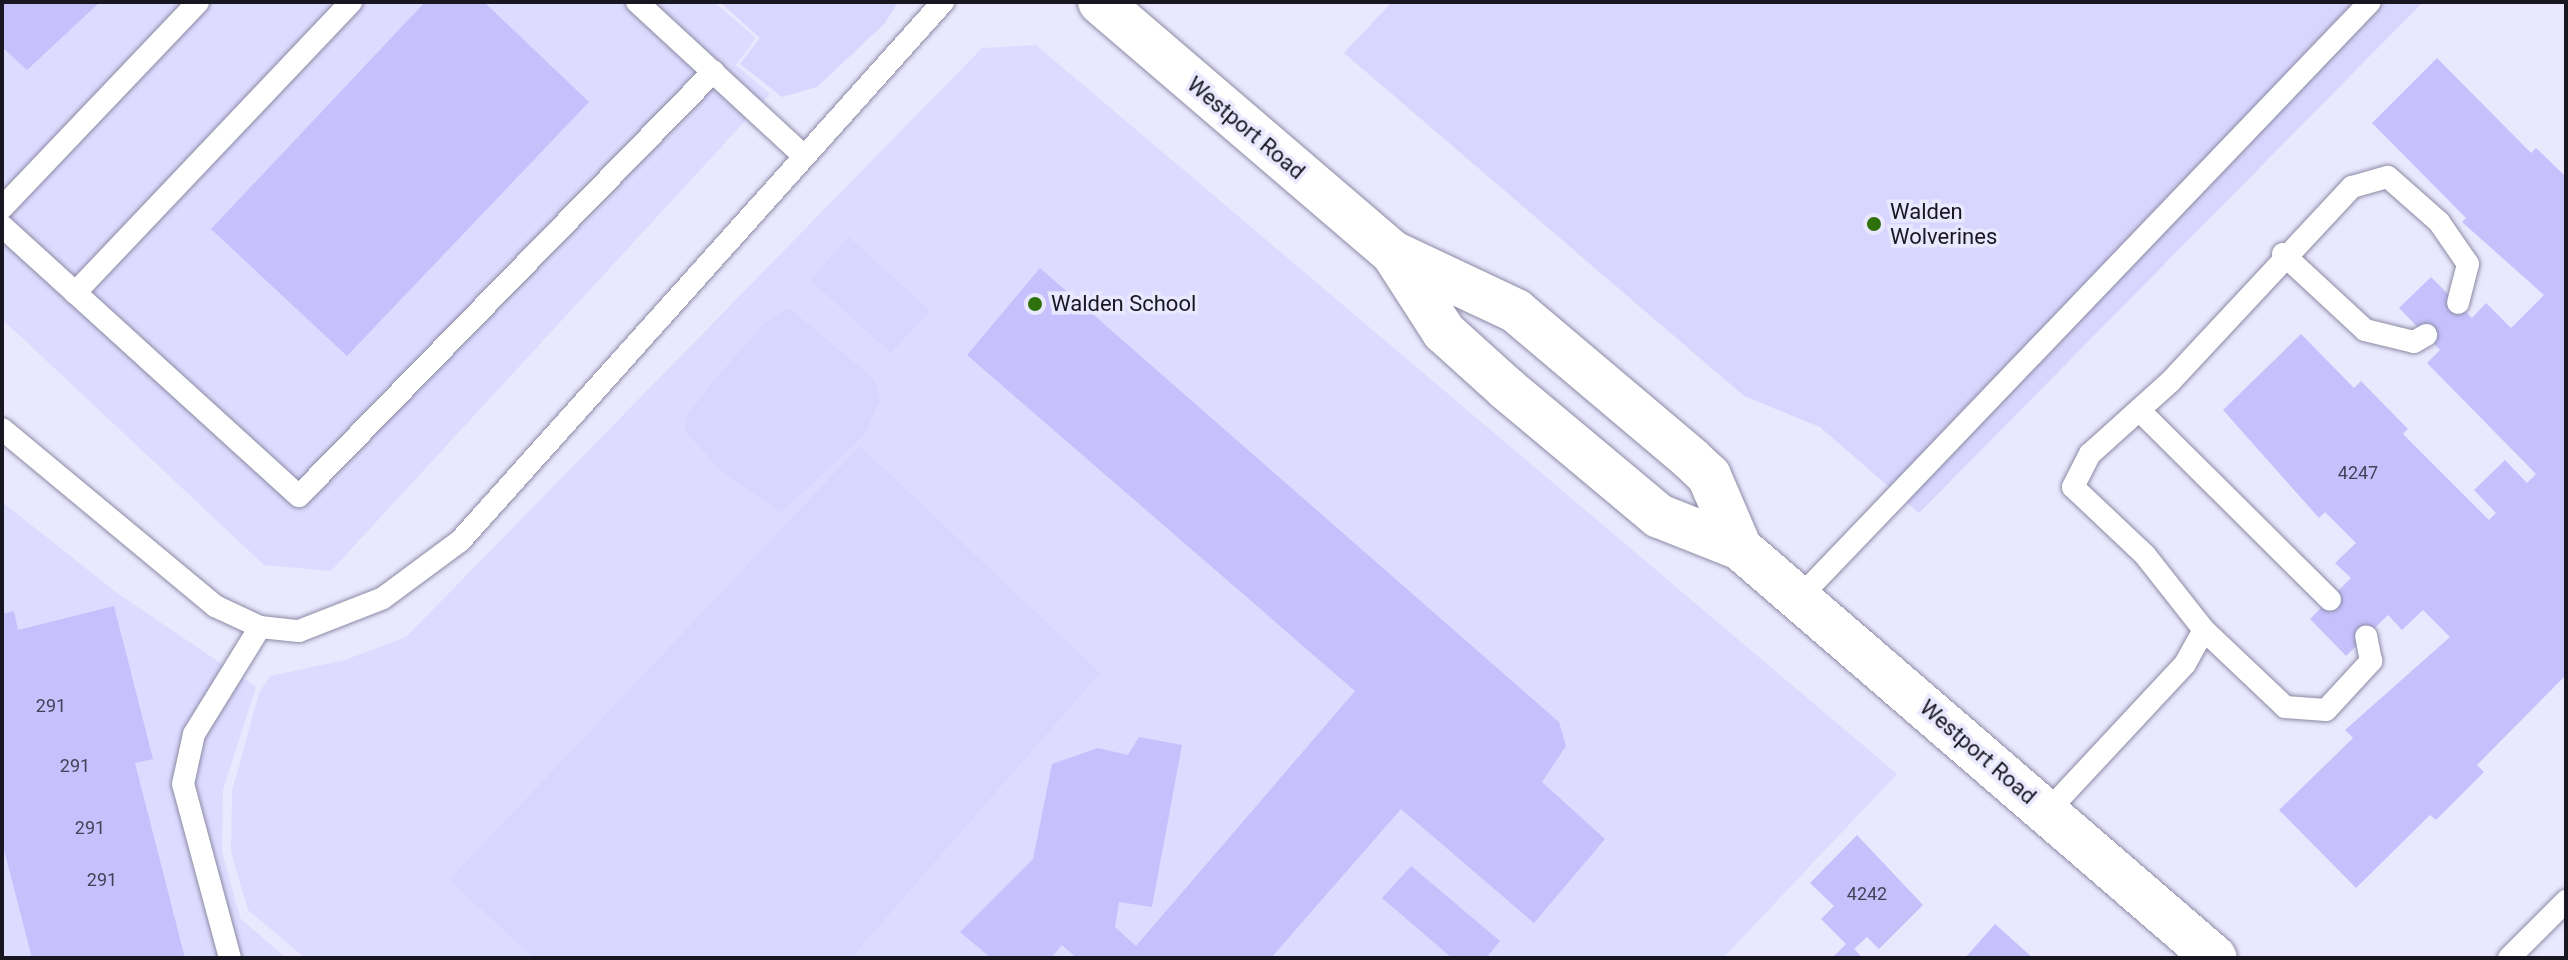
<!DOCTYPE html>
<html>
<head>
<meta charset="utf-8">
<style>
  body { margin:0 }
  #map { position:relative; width:2568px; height:960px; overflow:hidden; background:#e9e8fe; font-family:Roboto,sans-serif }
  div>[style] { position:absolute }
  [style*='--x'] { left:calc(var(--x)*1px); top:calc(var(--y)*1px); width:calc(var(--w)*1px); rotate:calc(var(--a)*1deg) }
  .built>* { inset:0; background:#dddbff }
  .green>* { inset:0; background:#d8d6fe }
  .building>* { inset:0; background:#c6c1fd }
  .roads { filter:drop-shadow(0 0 2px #8c8aa4) drop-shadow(0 0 2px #8c8aa4) }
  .lane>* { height:22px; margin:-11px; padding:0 11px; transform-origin:11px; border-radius:11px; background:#fff }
  .secondary>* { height:44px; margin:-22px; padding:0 22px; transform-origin:22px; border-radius:22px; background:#fff }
  .dots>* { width:22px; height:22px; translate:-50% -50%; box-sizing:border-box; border:4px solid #e9e8fe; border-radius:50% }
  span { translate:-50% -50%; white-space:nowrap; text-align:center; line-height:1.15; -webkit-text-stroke:7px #e9e8fe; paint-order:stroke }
  .number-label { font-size:18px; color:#444258 }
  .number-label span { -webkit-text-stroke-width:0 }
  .street-label { font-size:22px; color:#181721 }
  .poi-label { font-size:22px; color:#181721 }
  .left { translate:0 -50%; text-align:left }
  .frame { position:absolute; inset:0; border:4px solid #181721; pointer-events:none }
</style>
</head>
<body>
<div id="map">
  <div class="built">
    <div style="clip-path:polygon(2px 2px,714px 2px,756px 38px,736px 65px,770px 94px,331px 571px,264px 565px,2px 319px)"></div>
    <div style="clip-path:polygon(1036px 45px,1897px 774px,1723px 958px,305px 958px,248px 910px,231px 852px,232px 791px,259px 693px,270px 676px,345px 660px,406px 637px,982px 48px)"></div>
    <div style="clip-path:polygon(2px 502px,117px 593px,256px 687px,223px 790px,222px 851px,240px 918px,286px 958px,2px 958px)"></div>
  </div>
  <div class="green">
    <div style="clip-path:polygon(720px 2px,898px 2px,885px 23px,817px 87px,782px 97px,740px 64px,760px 38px)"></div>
    <div style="clip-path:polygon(1392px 2px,2423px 2px,1919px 513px,1820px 427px,1744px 396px,1344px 53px)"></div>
    <div style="clip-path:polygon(849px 237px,930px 311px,891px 353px,810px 280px)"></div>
    <div style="clip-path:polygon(789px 308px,874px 379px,880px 399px,865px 434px,781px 513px,719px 469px,685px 431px,687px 415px,716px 378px,764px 324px)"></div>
    <div style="clip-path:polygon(860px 446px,1100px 673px,851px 958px,534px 958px,449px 880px)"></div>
  </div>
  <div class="building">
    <div style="clip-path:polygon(2px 2px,100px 2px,27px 70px,2px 47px)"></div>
    <div style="clip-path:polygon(425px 2px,484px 2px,589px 102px,347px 356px,211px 229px)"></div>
    <div style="clip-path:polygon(2437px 58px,2531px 153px,2536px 148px,2566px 177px,2566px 675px,2477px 765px,2484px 772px,2436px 820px,2430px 815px,2356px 888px,2279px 810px,2353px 738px,2345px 730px,2450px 637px,2423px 610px,2402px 630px,2388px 615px,2346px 656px,2310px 619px,2351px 578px,2335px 563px,2356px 543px,2325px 512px,2319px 518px,2223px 410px,2301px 334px,2354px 388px,2361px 381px,2408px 429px,2403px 434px,2489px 520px,2496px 513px,2474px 490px,2505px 460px,2527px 483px,2536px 474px,2427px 363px,2440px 350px,2399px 308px,2431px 277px,2472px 318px,2486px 303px,2511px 328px,2544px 295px,2462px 222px,2466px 218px,2372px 123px)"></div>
    <div style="clip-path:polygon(1040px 268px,1559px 722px,1566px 746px,1542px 782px,1605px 839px,1534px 923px,1401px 809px,1271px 958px,1077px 958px,1062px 945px,1051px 958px,991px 958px,960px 932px,1033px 859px,1052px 764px,1098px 748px,1128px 755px,1139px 737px,1182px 745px,1152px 907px,1119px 902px,1115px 927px,1136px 946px,1355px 691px,967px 355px)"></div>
    <div style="clip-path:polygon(114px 606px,153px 759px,135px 763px,185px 958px,32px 958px,2px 842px,2px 614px,14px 611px,18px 630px)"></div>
    <div style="clip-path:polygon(1857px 835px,1923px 905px,1879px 949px,1867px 937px,1854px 949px,1863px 958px,1832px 958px,1846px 944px,1821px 919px,1834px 906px,1810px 883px)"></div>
    <div style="clip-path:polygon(1411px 866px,1500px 941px,1486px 958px,1452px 958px,1382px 898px)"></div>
    <div style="clip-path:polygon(1995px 924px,2033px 958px,1965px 958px)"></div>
  </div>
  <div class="roads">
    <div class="lane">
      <div style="--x:637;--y:2;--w:227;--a:42.7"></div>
      <div style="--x:2;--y:208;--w:284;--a:-46.4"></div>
      <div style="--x:2;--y:226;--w:401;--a:42.3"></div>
      <div style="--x:299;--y:496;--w:593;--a:-45.68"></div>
      <div style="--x:2283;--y:254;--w:112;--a:42.8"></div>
      <div style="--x:2365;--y:330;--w:50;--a:13.8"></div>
      <div style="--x:2414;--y:342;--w:14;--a:-30"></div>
      <div style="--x:75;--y:293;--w:401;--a:-46.5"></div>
      <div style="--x:2139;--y:410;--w:269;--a:44.8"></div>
      <div style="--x:2;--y:429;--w:277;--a:39.7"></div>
      <div style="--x:215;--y:606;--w:50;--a:25"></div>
      <div style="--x:260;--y:627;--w:39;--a:6"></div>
      <div style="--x:299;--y:631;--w:90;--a:-21.4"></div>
      <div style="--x:383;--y:598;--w:96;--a:-36.5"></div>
      <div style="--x:460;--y:541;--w:724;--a:-48.14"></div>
      <div style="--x:1799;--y:598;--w:825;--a:-46.23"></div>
      <div style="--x:2204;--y:630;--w:112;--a:43.5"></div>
      <div style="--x:2285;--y:707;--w:41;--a:4.2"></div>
      <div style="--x:2326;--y:710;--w:67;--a:-47.4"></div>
      <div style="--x:2371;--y:661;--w:25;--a:-101"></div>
      <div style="--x:2047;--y:812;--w:202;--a:-47"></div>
      <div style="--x:2185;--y:664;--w:39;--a:-61"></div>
      <div style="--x:2204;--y:630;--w:95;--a:-128.2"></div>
      <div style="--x:2145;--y:555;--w:99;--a:-136.6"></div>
      <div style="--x:2073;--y:487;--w:37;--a:-63"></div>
      <div style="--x:2090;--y:454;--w:108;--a:-42"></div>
      <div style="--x:2170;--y:382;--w:267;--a:-47"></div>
      <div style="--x:2352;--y:187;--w:37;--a:-16"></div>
      <div style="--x:2388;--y:177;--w:68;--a:41.4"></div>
      <div style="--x:2439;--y:222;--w:51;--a:55.4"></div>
      <div style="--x:2468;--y:264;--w:40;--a:104.4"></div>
      <div style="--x:230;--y:958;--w:180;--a:-105.1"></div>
      <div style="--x:183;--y:784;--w:51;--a:-77.6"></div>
      <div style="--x:194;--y:734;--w:126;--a:-58.3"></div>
      <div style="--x:2509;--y:958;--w:81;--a:-45"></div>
    </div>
    <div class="secondary">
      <div style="--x:1100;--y:2;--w:386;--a:40.6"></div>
      <div style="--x:1393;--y:253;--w:136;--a:25.2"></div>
      <div style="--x:1516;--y:311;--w:229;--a:40.2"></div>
      <div style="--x:1691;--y:459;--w:25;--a:43"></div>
      <div style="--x:1709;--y:476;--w:78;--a:66.7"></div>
      <div style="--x:1393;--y:253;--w:94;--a:57.2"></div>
      <div style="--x:1444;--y:332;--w:85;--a:42.1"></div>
      <div style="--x:1507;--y:389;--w:198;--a:39.9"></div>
      <div style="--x:1659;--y:516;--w:87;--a:21.6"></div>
      <div style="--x:1740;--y:548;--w:627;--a:40.8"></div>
    </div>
  </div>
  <div class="dots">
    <div style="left:1874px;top:224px;background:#2e700b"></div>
    <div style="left:1035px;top:304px;background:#2e700b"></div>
  </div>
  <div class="number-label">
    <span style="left:2358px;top:473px">4247</span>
    <span style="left:51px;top:706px">291</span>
    <span style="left:75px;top:766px">291</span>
    <span style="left:90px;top:828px">291</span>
    <span style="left:102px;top:880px">291</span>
    <span style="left:1867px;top:894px">4242</span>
  </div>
  <div class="street-label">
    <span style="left:1246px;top:128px;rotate:40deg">Westport Road</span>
    <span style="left:1978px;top:752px;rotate:41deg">Westport Road</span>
  </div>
  <div class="poi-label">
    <span class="left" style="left:1890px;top:224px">Walden<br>Wolverines</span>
    <span class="left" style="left:1051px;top:304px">Walden School</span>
  </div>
  <div class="frame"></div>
</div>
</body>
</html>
